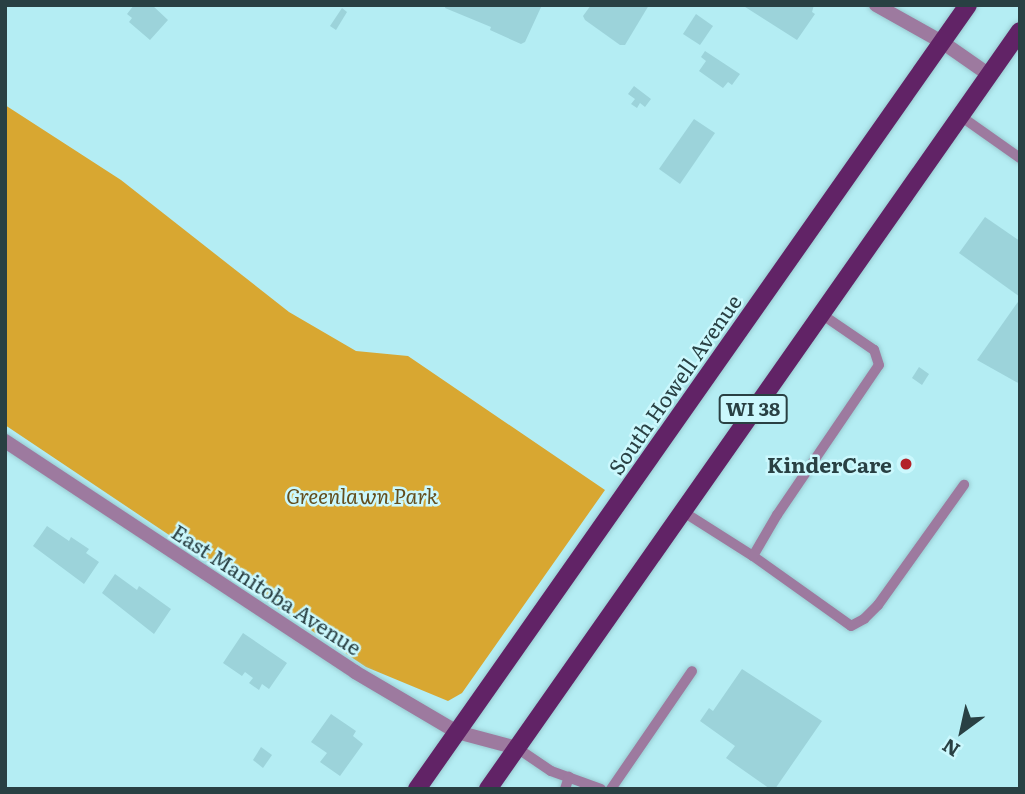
<!DOCTYPE html>
<html>
<head>
<meta charset="utf-8">
<style>
  body { margin:0 }
  #map { position:relative; width:1025px; height:794px; overflow:hidden; background:#b4edf3; font-family:Literata,serif }
  div>[style] { position:absolute }
  [style*='--x'] { left:calc(var(--x)*1px); top:calc(var(--y)*1px); width:calc(var(--w)*1px); rotate:calc(var(--a)*1deg) }
  .green>* { inset:0; background:#d8a731 }
  .building>* { inset:0; background:#9cd3da }
  .roads { filter:drop-shadow(0 0 2px #98cad0) drop-shadow(0 0 2px #98cad0) }
  .lane>* { height:10px; margin:-5px; padding:0 5px; transform-origin:5px; border-radius:5px; background:#9d7a9f }
  .street>* { height:14px; margin:-7px; padding:0 7px; transform-origin:7px; border-radius:7px; background:#9d7a9f }
  .primary>* { height:18px; margin:-9px; padding:0 9px; transform-origin:9px; border-radius:9px; background:#612366 }
  .dots>* { width:19px; height:19px; translate:-50% -50%; box-sizing:border-box; border:4px solid #cbf8fd; border-radius:50% }
  span { translate:-50% -50%; white-space:nowrap; text-align:center; line-height:1.15; -webkit-text-stroke:5px #cbf8fd; paint-order:stroke }
  .shield-label span { padding:2px 5px; background:#cbf8fd; border:2px solid; border-radius:5px; -webkit-text-stroke-width:0 }
  .shield-label { font-size:19px; color:#294043; font-weight:700 }
  .street-label { font-size:21px; color:#294043 }
  .poi-label { font-size:21px; color:#294043; font-weight:700 }
  .right { translate:-100% -50%; text-align:right }
  .park-label { font-size:21px; color:#644e1d; font-style:italic }
  .frame { position:absolute; inset:0; border:7px solid #294043; pointer-events:none }
  .north { position:absolute; left:927px; top:696px; width:70px; height:70px; -webkit-text-stroke:5px #cbf8fd; paint-order:stroke; rotate:213deg; font-size:19px; font-weight:700; line-height:28px; text-align:center; color:#294043 }
  .north::after { content:''; display:block; margin:auto; width:24px; height:32px; background:#294043; clip-path:polygon(50% 0,100% 100%,50% 72%,0 100%) }
</style>
</head>
<body>
<div id="map">
  <div class="green">
    <div style="clip-path:polygon(5px 105px,121px 180px,289px 312px,356px 351px,408px 356px,605px 490px,462px 693px,448px 701px,366px 667px,5px 425px)"></div>
  </div>
  <div class="building">
    <div style="clip-path:polygon(134px 5px,152px 5px,168px 20px,150px 40px,129px 22px,132px 18px,127px 14px)"></div>
    <div style="clip-path:polygon(446px 5px,542px 5px,525px 42px,521px 44px,490px 30px,491px 27px,445px 8px)"></div>
    <div style="clip-path:polygon(591px 5px,649px 5px,625px 45px,620px 45px,585px 20px,583px 16px)"></div>
    <div style="clip-path:polygon(742px 5px,814px 5px,812px 12px,815px 14px,797px 40px)"></div>
    <div style="clip-path:polygon(342px 8px,347px 12px,336px 30px,330px 26px)"></div>
    <div style="clip-path:polygon(696px 14px,713px 26px,700px 45px,683px 34px)"></div>
    <div style="clip-path:polygon(705px 51px,740px 74px,732px 85px,728px 82px,723px 88px,699px 71px,706px 61px,701px 57px)"></div>
    <div style="clip-path:polygon(634px 86px,651px 99px,645px 107px,640px 103px,637px 108px,631px 104px,635px 99px,628px 94px)"></div>
    <div style="clip-path:polygon(694px 119px,715px 133px,680px 184px,659px 169px)"></div>
    <div style="clip-path:polygon(985px 217px,1020px 241px,1020px 297px,959px 253px)"></div>
    <div style="clip-path:polygon(1020px 299px,1020px 384px,977px 360px)"></div>
    <div style="clip-path:polygon(919px 367px,929px 374px,922px 385px,912px 378px)"></div>
    <div style="clip-path:polygon(47px 526px,69px 541px,71px 537px,89px 549px,86px 553px,99px 562px,84px 584px,33px 546px)"></div>
    <div style="clip-path:polygon(115px 574px,137px 590px,139px 586px,171px 609px,154px 634px,102px 593px)"></div>
    <div style="clip-path:polygon(243px 633px,287px 663px,269px 689px,262px 684px,259px 690px,249px 683px,253px 678px,245px 672px,242px 676px,223px 663px)"></div>
    <div style="clip-path:polygon(742px 669px,822px 721px,775px 789px,770px 789px,726px 758px,735px 746px,700px 721px,709px 708px,713px 711px)"></div>
    <div style="clip-path:polygon(331px 714px,356px 731px,353px 736px,363px 744px,340px 776px,320px 762px,327px 753px,311px 742px)"></div>
    <div style="clip-path:polygon(261px 747px,272px 755px,263px 768px,253px 760px)"></div>
  </div>
  <div class="roads">
    <div class="lane">
      <div style="--x:959;--y:115;--w:75;--a:35.2"></div>
      <div style="--x:682;--y:511;--w:84;--a:32.4"></div>
      <div style="--x:753;--y:556;--w:120;--a:35.5"></div>
      <div style="--x:851;--y:626;--w:15;--a:-28"></div>
      <div style="--x:864;--y:619;--w:20;--a:-45"></div>
      <div style="--x:878;--y:605;--w:148;--a:-54.4"></div>
      <div style="--x:753;--y:556;--w:48;--a:-59.7"></div>
      <div style="--x:777;--y:515;--w:181;--a:-55.8"></div>
      <div style="--x:879;--y:365;--w:16;--a:-108"></div>
      <div style="--x:874;--y:350;--w:65;--a:-145.6"></div>
      <div style="--x:517;--y:748;--w:41;--a:34.1"></div>
      <div style="--x:551;--y:771;--w:53;--a:19.8"></div>
      <div style="--x:565;--y:789;--w:13;--a:-72"></div>
      <div style="--x:611;--y:789;--w:143;--a:-55.5"></div>
    </div>
    <div class="street">
      <div style="--x:876;--y:5;--w:76;--a:29.3"></div>
      <div style="--x:942;--y:42;--w:56;--a:34.8"></div>
      <div style="--x:5;--y:441;--w:419;--a:33.4"></div>
      <div style="--x:355;--y:672;--w:118;--a:30.5"></div>
      <div style="--x:457;--y:732;--w:62;--a:14.9"></div>
    </div>
    <div class="primary">
      <div style="--x:417;--y:789;--w:958;--a:-54.9"></div>
      <div style="--x:488;--y:789;--w:926;--a:-54.94"></div>
    </div>
  </div>
  <div class="dots">
    <div style="left:906px;top:464px;background:#b32228"></div>
  </div>
  <div class="shield-label">
    <span style="left:753px;top:409px">WI 38</span>
  </div>
  <div class="street-label">
    <span style="left:674px;top:384px;rotate:-55deg">South Howell Avenue</span>
    <span style="left:267px;top:589px;rotate:33deg">East Manitoba Avenue</span>
  </div>
  <div class="poi-label">
    <span class="right" style="left:892px;top:464px">KinderCare</span>
  </div>
  <div class="park-label">
    <span style="left:362px;top:495px">Greenlawn Park</span>
  </div>
  <div class="frame"></div>
  <div class="north">N</div>
</div>
</body>
</html>
